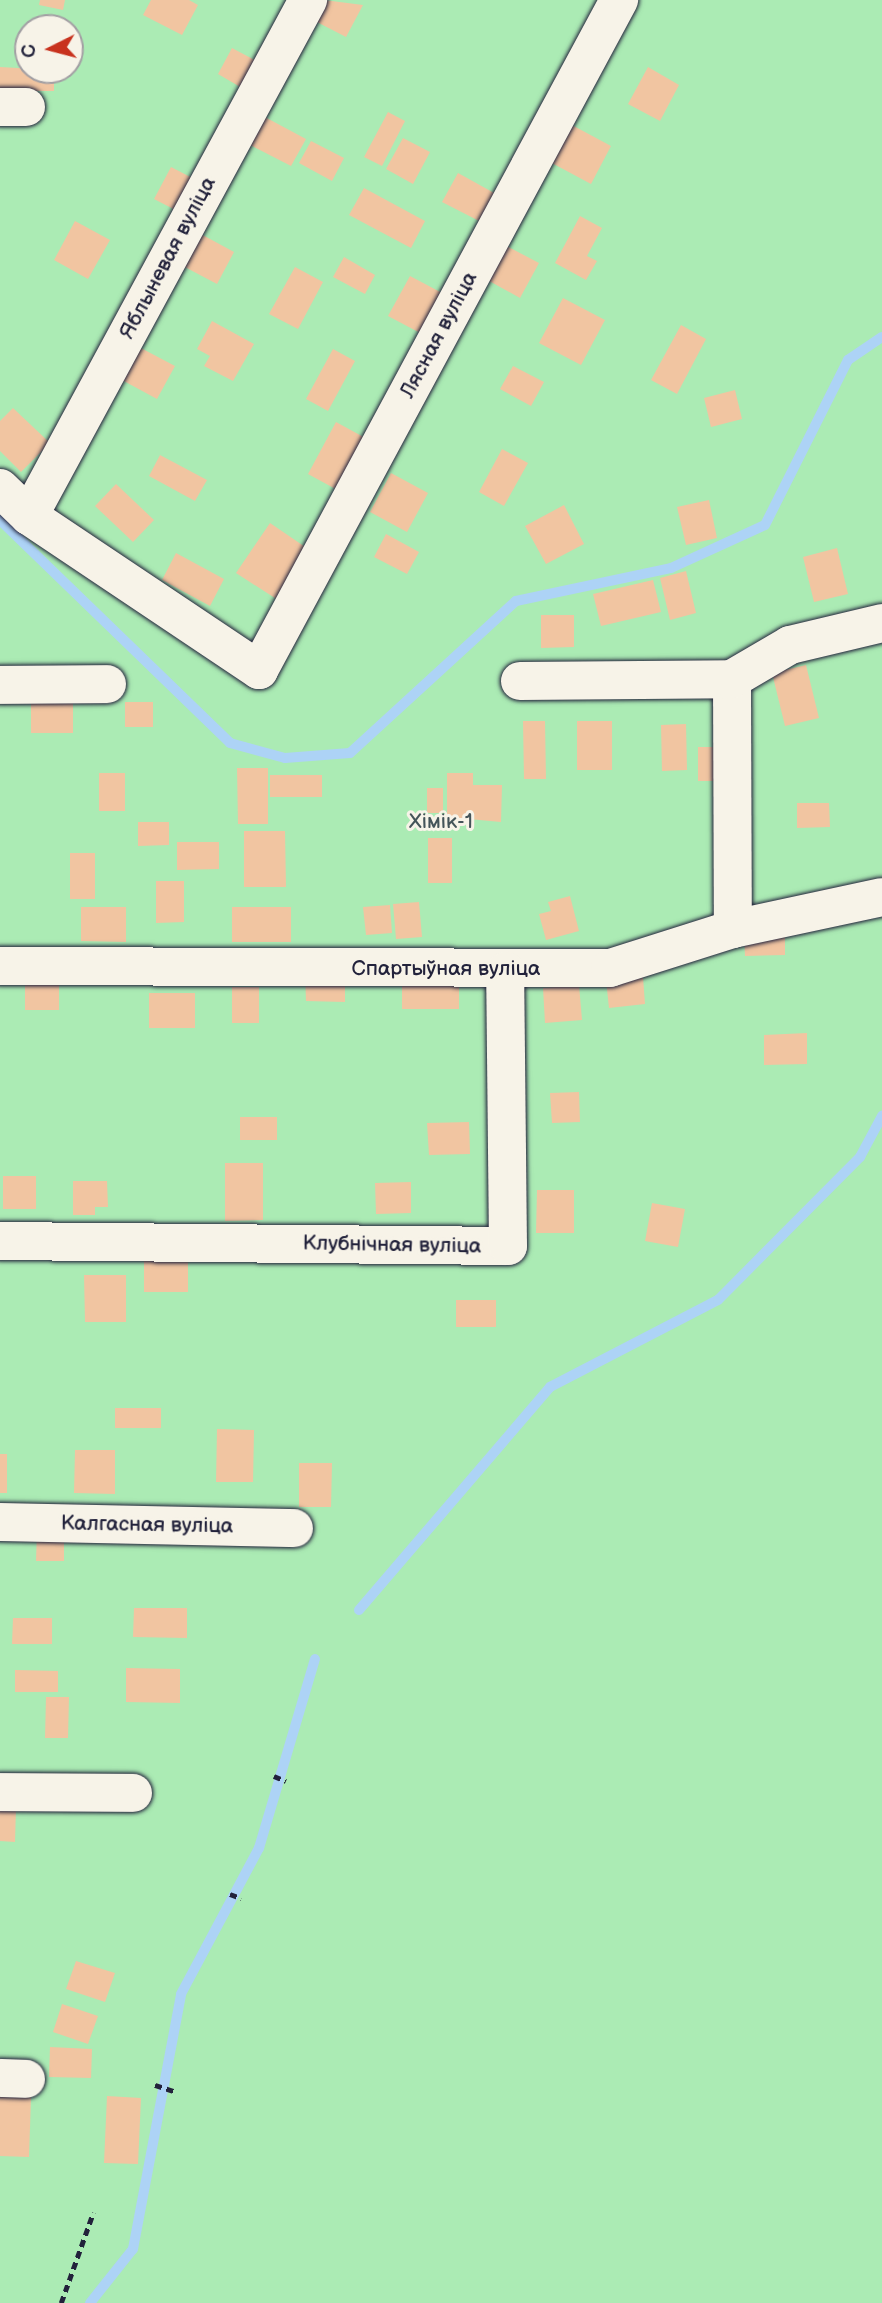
<!DOCTYPE html>
<html>
<head>
<meta charset="utf-8">
<style>
  body { margin:0 }
  #map { position:relative; width:882px; height:2303px; overflow:hidden; background:#f7f3e8; font-family:"Balsamiq Sans",sans-serif }
  div>[style] { position:absolute }
  [style*='--x'] { left:calc(var(--x)*1px); top:calc(var(--y)*1px); width:calc(var(--w)*1px); rotate:calc(var(--a)*1deg) }
  .green>* { inset:0; background:#abebb4 }
  .stream>* { height:10px; margin:-5px; padding:0 5px; transform-origin:5px; border-radius:5px; background:#add3f6 }
  .building>* { inset:0; background:#f1c5a1 }
  .path>* { height:4.5px; margin-top:-2.25px; transform-origin:0; background:repeating-linear-gradient(90deg,#22223b 0 7px,transparent 0 12px) }
  .roads { filter:drop-shadow(0 0 2px #22223b) drop-shadow(0 0 2px #22223b) }
  .street>* { height:38px; margin:-19px; padding:0 19px; transform-origin:19px; border-radius:19px; background:#f7f3e8 }
  span { translate:-50% -50%; white-space:nowrap; text-align:center; line-height:1.15; -webkit-text-stroke:6px #f7f3e8; paint-order:stroke }
  .street-label { font-size:21px; color:#22223b }
  .park-label { font-size:21px; color:#445459 }
  .north { position:absolute; left:14px; top:14px; width:70px; height:70px; box-sizing:border-box; background:#f7f3e8; border:2px solid #a29fa3; border-radius:50%; rotate:264deg; font-size:19px; font-weight:700; line-height:28px; text-align:center; color:#22223b }
  .north::after { content:''; display:block; margin:auto; width:24px; height:32px; background:#c8321e; clip-path:polygon(50% 0,100% 100%,50% 72%,0 100%) }
</style>
</head>
<body>
<div id="map">
  <div class="green">
    <div style="clip-path:polygon(evenodd,0 0,882px 0,882px 2303px,0 2303px,0 0,28px 28px,70px 28px,70px 70px,28px 70px,28px 28px)"></div>
  </div>
  <div class="stream">
    <div style="--x:0;--y:520;--w:320;--a:44.1"></div>
    <div style="--x:230;--y:743;--w:57;--a:15.3"></div>
    <div style="--x:285;--y:758;--w:65;--a:-4.4"></div>
    <div style="--x:350;--y:753;--w:225;--a:-42.5"></div>
    <div style="--x:516;--y:601;--w:158;--a:-12"></div>
    <div style="--x:671;--y:568;--w:103;--a:-24.6"></div>
    <div style="--x:765;--y:525;--w:185;--a:-63.3"></div>
    <div style="--x:848;--y:360;--w:41;--a:-34.1"></div>
    <div style="--x:359;--y:1610;--w:294;--a:-49.4"></div>
    <div style="--x:550;--y:1387;--w:189;--a:-27.4"></div>
    <div style="--x:718;--y:1300;--w:202;--a:-45.2"></div>
    <div style="--x:860;--y:1157;--w:47;--a:-61.8"></div>
    <div style="--x:90;--y:2303;--w:69;--a:-51.5"></div>
    <div style="--x:133;--y:2249;--w:259;--a:-79.3"></div>
    <div style="--x:181;--y:1994;--w:166;--a:-61.9"></div>
    <div style="--x:259;--y:1848;--w:197;--a:-73.5"></div>
  </div>
  <div class="building">
    <div style="clip-path:polygon(40px 0,65px 0,63px 10px,39px 5px)"></div>
    <div style="clip-path:polygon(151px 0,189px 0,198px 5px,182px 35px,143px 15px)"></div>
    <div style="clip-path:polygon(324px 0,363px 5px,346px 37px,313px 20px)"></div>
    <div style="clip-path:polygon(232px 48px,262px 64px,247px 91px,218px 74px)"></div>
    <div style="clip-path:polygon(0 67px,54px 70px,54px 91px,0 91px)"></div>
    <div style="clip-path:polygon(648px 67px,679px 85px,660px 121px,628px 104px)"></div>
    <div style="clip-path:polygon(388px 112px,405px 121px,382px 166px,364px 157px)"></div>
    <div style="clip-path:polygon(263px 116px,306px 139px,291px 166px,248px 144px)"></div>
    <div style="clip-path:polygon(570px 124px,611px 146px,591px 184px,550px 162px)"></div>
    <div style="clip-path:polygon(403px 138px,430px 152px,413px 184px,386px 169px)"></div>
    <div style="clip-path:polygon(311px 141px,344px 158px,332px 181px,299px 163px)"></div>
    <div style="clip-path:polygon(171px 167px,202px 183px,185px 215px,154px 199px)"></div>
    <div style="clip-path:polygon(458px 173px,496px 194px,481px 222px,442px 202px)"></div>
    <div style="clip-path:polygon(364px 188px,425px 221px,411px 248px,349px 215px)"></div>
    <div style="clip-path:polygon(580px 216px,602px 228px,587px 256px,597px 261px,586px 280px,555px 263px)"></div>
    <div style="clip-path:polygon(75px 221px,110px 240px,88px 279px,54px 260px)"></div>
    <div style="clip-path:polygon(199px 233px,234px 252px,217px 284px,181px 265px)"></div>
    <div style="clip-path:polygon(501px 243px,539px 263px,520px 298px,482px 277px)"></div>
    <div style="clip-path:polygon(344px 257px,375px 275px,365px 294px,333px 277px)"></div>
    <div style="clip-path:polygon(295px 267px,323px 282px,298px 329px,269px 314px)"></div>
    <div style="clip-path:polygon(410px 276px,444px 294px,422px 334px,388px 316px)"></div>
    <div style="clip-path:polygon(563px 298px,605px 320px,581px 365px,539px 343px)"></div>
    <div style="clip-path:polygon(212px 321px,254px 344px,233px 381px,204px 366px,210px 356px,197px 349px)"></div>
    <div style="clip-path:polygon(681px 325px,706px 339px,677px 394px,651px 380px)"></div>
    <div style="clip-path:polygon(139px 347px,175px 366px,157px 399px,122px 380px)"></div>
    <div style="clip-path:polygon(333px 349px,355px 361px,328px 411px,306px 399px)"></div>
    <div style="clip-path:polygon(513px 366px,544px 382px,531px 406px,500px 389px)"></div>
    <div style="clip-path:polygon(735px 390px,742px 419px,711px 427px,704px 398px)"></div>
    <div style="clip-path:polygon(13px 408px,50px 443px,21px 472px,0 451px,0 421px)"></div>
    <div style="clip-path:polygon(336px 422px,369px 440px,341px 492px,308px 474px)"></div>
    <div style="clip-path:polygon(502px 449px,528px 463px,504px 506px,479px 492px)"></div>
    <div style="clip-path:polygon(160px 455px,207px 480px,195px 501px,149px 476px)"></div>
    <div style="clip-path:polygon(391px 473px,428px 493px,407px 532px,370px 512px)"></div>
    <div style="clip-path:polygon(116px 484px,154px 520px,133px 542px,95px 506px)"></div>
    <div style="clip-path:polygon(709px 500px,717px 538px,686px 545px,677px 507px)"></div>
    <div style="clip-path:polygon(564px 505px,584px 544px,546px 564px,525px 526px)"></div>
    <div style="clip-path:polygon(270px 523px,314px 553px,281px 602px,236px 573px)"></div>
    <div style="clip-path:polygon(386px 534px,419px 552px,407px 574px,374px 557px)"></div>
    <div style="clip-path:polygon(837px 548px,848px 594px,814px 602px,803px 557px)"></div>
    <div style="clip-path:polygon(176px 553px,224px 579px,210px 606px,162px 580px)"></div>
    <div style="clip-path:polygon(686px 571px,696px 613px,670px 620px,660px 578px)"></div>
    <div style="clip-path:polygon(653px 580px,661px 612px,601px 626px,593px 594px)"></div>
    <div style="clip-path:polygon(541px 615px,574px 615px,574px 647px,541px 648px)"></div>
    <div style="clip-path:polygon(806px 665px,819px 718px,785px 726px,772px 673px)"></div>
    <div style="clip-path:polygon(31px 696px,73px 696px,73px 733px,31px 733px)"></div>
    <div style="clip-path:polygon(125px 702px,153px 702px,153px 727px,125px 727px)"></div>
    <div style="clip-path:polygon(523px 721px,545px 721px,546px 779px,524px 779px)"></div>
    <div style="clip-path:polygon(577px 721px,612px 721px,612px 770px,577px 770px)"></div>
    <div style="clip-path:polygon(686px 724px,687px 770px,662px 771px,661px 725px)"></div>
    <div style="clip-path:polygon(698px 747px,723px 747px,723px 781px,698px 781px)"></div>
    <div style="clip-path:polygon(237px 768px,268px 768px,268px 824px,238px 824px)"></div>
    <div style="clip-path:polygon(99px 773px,125px 773px,125px 811px,99px 811px)"></div>
    <div style="clip-path:polygon(447px 773px,473px 773px,473px 785px,502px 785px,501px 822px,447px 817px)"></div>
    <div style="clip-path:polygon(270px 775px,322px 775px,322px 797px,270px 797px)"></div>
    <div style="clip-path:polygon(427px 788px,443px 788px,443px 813px,427px 813px)"></div>
    <div style="clip-path:polygon(797px 803px,829px 803px,830px 827px,797px 828px)"></div>
    <div style="clip-path:polygon(138px 822px,169px 822px,169px 845px,138px 846px)"></div>
    <div style="clip-path:polygon(244px 831px,285px 831px,286px 887px,244px 887px)"></div>
    <div style="clip-path:polygon(428px 838px,452px 838px,452px 883px,428px 883px)"></div>
    <div style="clip-path:polygon(177px 842px,219px 842px,219px 869px,177px 870px)"></div>
    <div style="clip-path:polygon(70px 853px,95px 853px,95px 899px,70px 899px)"></div>
    <div style="clip-path:polygon(156px 881px,184px 881px,184px 922px,156px 923px)"></div>
    <div style="clip-path:polygon(570px 896px,579px 931px,546px 940px,539px 914px,551px 911px,548px 902px)"></div>
    <div style="clip-path:polygon(419px 902px,422px 937px,396px 939px,393px 904px)"></div>
    <div style="clip-path:polygon(390px 905px,392px 933px,366px 935px,363px 907px)"></div>
    <div style="clip-path:polygon(81px 907px,126px 907px,126px 942px,81px 941px)"></div>
    <div style="clip-path:polygon(232px 907px,291px 907px,291px 942px,232px 942px)"></div>
    <div style="clip-path:polygon(785px 934px,785px 955px,745px 956px,744px 935px)"></div>
    <div style="clip-path:polygon(305px 973px,345px 974px,345px 1002px,306px 1001px)"></div>
    <div style="clip-path:polygon(643px 977px,645px 1004px,609px 1008px,606px 980px)"></div>
    <div style="clip-path:polygon(402px 978px,459px 978px,459px 1009px,402px 1009px)"></div>
    <div style="clip-path:polygon(25px 979px,59px 979px,59px 1010px,25px 1010px)"></div>
    <div style="clip-path:polygon(579px 985px,582px 1020px,545px 1023px,543px 988px)"></div>
    <div style="clip-path:polygon(232px 987px,259px 987px,259px 1023px,232px 1023px)"></div>
    <div style="clip-path:polygon(149px 993px,195px 993px,195px 1028px,149px 1028px)"></div>
    <div style="clip-path:polygon(807px 1033px,807px 1064px,764px 1065px,764px 1035px)"></div>
    <div style="clip-path:polygon(579px 1092px,580px 1122px,552px 1123px,550px 1093px)"></div>
    <div style="clip-path:polygon(240px 1117px,277px 1117px,277px 1140px,240px 1140px)"></div>
    <div style="clip-path:polygon(469px 1122px,470px 1154px,429px 1155px,427px 1123px)"></div>
    <div style="clip-path:polygon(225px 1163px,263px 1163px,263px 1220px,225px 1221px)"></div>
    <div style="clip-path:polygon(3px 1176px,36px 1176px,36px 1209px,3px 1209px)"></div>
    <div style="clip-path:polygon(73px 1181px,107px 1181px,108px 1207px,95px 1207px,95px 1215px,73px 1215px)"></div>
    <div style="clip-path:polygon(411px 1182px,411px 1213px,376px 1214px,375px 1183px)"></div>
    <div style="clip-path:polygon(537px 1190px,574px 1190px,574px 1233px,536px 1233px)"></div>
    <div style="clip-path:polygon(652px 1203px,685px 1209px,678px 1247px,645px 1241px)"></div>
    <div style="clip-path:polygon(144px 1256px,188px 1256px,188px 1292px,144px 1292px)"></div>
    <div style="clip-path:polygon(84px 1275px,126px 1275px,126px 1322px,85px 1322px)"></div>
    <div style="clip-path:polygon(456px 1300px,496px 1300px,496px 1327px,456px 1327px)"></div>
    <div style="clip-path:polygon(115px 1408px,161px 1408px,161px 1428px,115px 1428px)"></div>
    <div style="clip-path:polygon(217px 1429px,254px 1430px,253px 1482px,216px 1482px)"></div>
    <div style="clip-path:polygon(75px 1450px,115px 1450px,115px 1494px,74px 1493px)"></div>
    <div style="clip-path:polygon(0 1454px,7px 1454px,7px 1493px,0 1493px)"></div>
    <div style="clip-path:polygon(299px 1463px,332px 1463px,331px 1507px,299px 1507px)"></div>
    <div style="clip-path:polygon(37px 1530px,64px 1531px,64px 1561px,36px 1561px)"></div>
    <div style="clip-path:polygon(134px 1608px,187px 1608px,187px 1638px,133px 1637px)"></div>
    <div style="clip-path:polygon(13px 1618px,52px 1618px,52px 1644px,12px 1644px)"></div>
    <div style="clip-path:polygon(126px 1668px,180px 1669px,180px 1703px,126px 1702px)"></div>
    <div style="clip-path:polygon(15px 1670px,58px 1671px,58px 1692px,15px 1692px)"></div>
    <div style="clip-path:polygon(46px 1697px,69px 1697px,68px 1738px,45px 1738px)"></div>
    <div style="clip-path:polygon(0 1808px,16px 1808px,15px 1842px,0 1841px)"></div>
    <div style="clip-path:polygon(76px 1961px,115px 1973px,105px 2002px,66px 1989px)"></div>
    <div style="clip-path:polygon(62px 2004px,98px 2016px,88px 2044px,53px 2032px)"></div>
    <div style="clip-path:polygon(50px 2047px,92px 2049px,91px 2078px,49px 2077px)"></div>
    <div style="clip-path:polygon(0 2096px,31px 2097px,29px 2157px,0 2156px)"></div>
    <div style="clip-path:polygon(107px 2096px,141px 2098px,138px 2164px,104px 2163px)"></div>
  </div>
  <div class="path">
    <div style="--x:274;--y:1776;--w:13;--a:23"></div>
    <div style="--x:230;--y:1894;--w:12;--a:20"></div>
    <div style="--x:155;--y:2085;--w:20;--a:18"></div>
    <div style="--x:61;--y:2303;--w:96;--a:-70.4"></div>
  </div>
  <div class="roads">
    <div class="street">
      <div style="--x:0;--y:107;--w:26;--a:0"></div>
      <div style="--x:0;--y:488;--w:40;--a:44"></div>
      <div style="--x:29;--y:516;--w:277;--a:33.8"></div>
      <div style="--x:259;--y:670;--w:761;--a:-61.75"></div>
      <div style="--x:29;--y:516;--w:587;--a:-61.6"></div>
      <div style="--x:732;--y:679;--w:250;--a:89.8"></div>
      <div style="--x:520;--y:681;--w:212;--a:-0.5"></div>
      <div style="--x:732;--y:679;--w:67;--a:-30.4"></div>
      <div style="--x:790;--y:645;--w:95;--a:-13.4"></div>
      <div style="--x:0;--y:685;--w:107;--a:-0.5"></div>
      <div style="--x:0;--y:966;--w:610;--a:0.19"></div>
      <div style="--x:610;--y:968;--w:129;--a:-17.6"></div>
      <div style="--x:733;--y:929;--w:152;--a:-12.1"></div>
      <div style="--x:0;--y:1241;--w:508;--a:0.56"></div>
      <div style="--x:508;--y:1246;--w:275;--a:-90.6"></div>
      <div style="--x:0;--y:1522;--w:294;--a:1.2"></div>
      <div style="--x:0;--y:1792;--w:133;--a:0.4"></div>
      <div style="--x:0;--y:2078;--w:26;--a:2"></div>
    </div>
  </div>
  <div class="street-label">
    <span style="left:168px;top:258px;rotate:-62deg">Яблыневая вуліца</span>
    <span style="left:439px;top:335px;rotate:-62deg">Лясная вуліца</span>
    <span style="left:446px;top:969px">Спартыўная вуліца</span>
    <span style="left:392px;top:1245px;rotate:1deg">Клубнічная вуліца</span>
    <span style="left:147px;top:1525px;rotate:1deg">Калгасная вуліца</span>
  </div>
  <div class="park-label">
    <span style="left:441px;top:822px">Хімік-1</span>
  </div>
  <div class="north">С</div>
</div>
</body>
</html>
